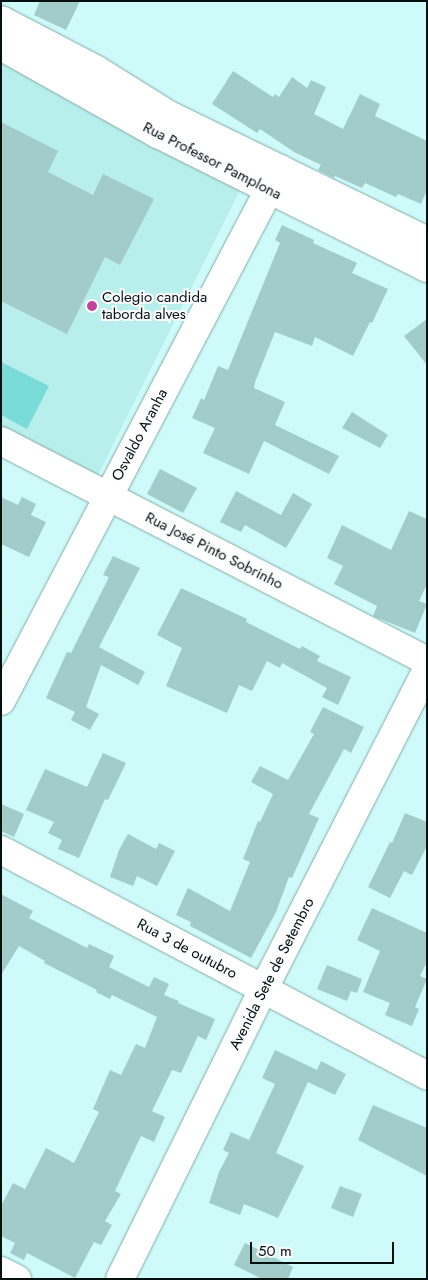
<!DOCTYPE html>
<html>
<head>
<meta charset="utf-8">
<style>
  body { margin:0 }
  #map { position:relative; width:428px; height:1280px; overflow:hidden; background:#cefbf9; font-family:Jost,sans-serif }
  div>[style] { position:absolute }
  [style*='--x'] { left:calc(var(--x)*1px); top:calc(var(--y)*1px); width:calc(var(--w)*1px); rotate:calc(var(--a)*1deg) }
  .built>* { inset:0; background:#b8eeec }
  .green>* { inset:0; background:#7adcd9 }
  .building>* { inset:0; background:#a1ccca }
  .roads { filter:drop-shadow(0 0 1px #80aaa8) drop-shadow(0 0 1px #80aaa8) }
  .minor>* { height:28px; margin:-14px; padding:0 14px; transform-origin:14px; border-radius:14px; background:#fff }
  .dots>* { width:14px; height:14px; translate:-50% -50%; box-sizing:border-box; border:2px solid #fdfdfd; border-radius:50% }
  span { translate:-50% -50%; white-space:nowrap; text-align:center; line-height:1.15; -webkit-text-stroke:4px #fdfdfd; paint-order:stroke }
  .street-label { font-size:15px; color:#021010 }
  .poi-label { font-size:15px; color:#021010 }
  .left { translate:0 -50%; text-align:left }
  .frame { position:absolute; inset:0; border:2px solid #021010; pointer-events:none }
  .scale { position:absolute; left:250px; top:1242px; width:144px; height:22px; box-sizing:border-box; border:2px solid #021010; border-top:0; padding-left:6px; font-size:15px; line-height:18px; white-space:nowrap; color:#021010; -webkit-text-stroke:4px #fdfdfd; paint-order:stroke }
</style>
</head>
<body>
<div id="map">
  <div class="built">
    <div style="clip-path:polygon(1px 58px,243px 184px,97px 477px,1px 427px)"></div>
  </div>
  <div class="green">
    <div style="clip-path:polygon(1px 362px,49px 386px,27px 429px,1px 415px)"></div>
  </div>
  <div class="building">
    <div style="clip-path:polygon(40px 1px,80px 1px,66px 30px,34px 15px)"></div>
    <div style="clip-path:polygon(233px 71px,273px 97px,275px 94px,279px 97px,292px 77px,307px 88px,311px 80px,326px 87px,314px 114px,343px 129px,360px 94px,380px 104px,375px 116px,427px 141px,427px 190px,421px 204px,398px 194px,396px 197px,365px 183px,362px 188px,335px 176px,334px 178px,318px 170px,321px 165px,294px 152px,260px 129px,257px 133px,212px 104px)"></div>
    <div style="clip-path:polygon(1px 122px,58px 151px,48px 172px,93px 195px,103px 174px,154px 199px,120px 265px,105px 257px,67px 334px,1px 301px)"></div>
    <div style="clip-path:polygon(282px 225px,314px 240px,313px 243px,357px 263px,352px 273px,388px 289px,372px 323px,370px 322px,353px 356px,315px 337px,312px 346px,275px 332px,255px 382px,254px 388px,285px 402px,275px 425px,339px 456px,329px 474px,264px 441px,249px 474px,203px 453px,215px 428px,192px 418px,201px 398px,204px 400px,218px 366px,228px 370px,280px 243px,275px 240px)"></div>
    <div style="clip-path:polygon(427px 319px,427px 365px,404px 336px)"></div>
    <div style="clip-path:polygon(352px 412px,388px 435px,380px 448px,342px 428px)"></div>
    <div style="clip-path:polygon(160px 469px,197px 488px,183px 513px,147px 494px)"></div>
    <div style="clip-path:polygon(236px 491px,281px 515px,293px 493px,312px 504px,286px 548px,245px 525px,241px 532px,220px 522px)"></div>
    <div style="clip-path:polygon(1px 497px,18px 505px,22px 497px,36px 504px,31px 515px,46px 522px,29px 557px,1px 544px)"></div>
    <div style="clip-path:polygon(409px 511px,427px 519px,427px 584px,419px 601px,427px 604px,415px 633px,373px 616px,377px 606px,334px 584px,343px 566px,327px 558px,342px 525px,391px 550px)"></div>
    <div style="clip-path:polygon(113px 556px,140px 568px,99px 647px,145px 672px,138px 685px,101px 665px,86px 707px,99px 714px,90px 730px,71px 720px,75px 712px,46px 698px,67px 652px,71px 653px,109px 577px,103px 575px)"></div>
    <div style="clip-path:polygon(181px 588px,247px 619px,246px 622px,300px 649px,302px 646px,320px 656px,317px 661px,351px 677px,338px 705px,322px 697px,327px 688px,282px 663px,280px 668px,267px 661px,252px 691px,239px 685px,227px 713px,166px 686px,182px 648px,157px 635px)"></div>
    <div style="clip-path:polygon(323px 707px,364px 727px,351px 753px,344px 749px,309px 814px,319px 818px,292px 878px,289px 877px,276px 912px,251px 958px,190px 926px,191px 922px,176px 915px,188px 888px,230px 911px,250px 862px,243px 859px,258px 821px,260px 822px,273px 794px,251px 782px,260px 766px,288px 780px,314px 734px,310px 732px)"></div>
    <div style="clip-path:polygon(103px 753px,126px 763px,108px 800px,105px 799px,79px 858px,58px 849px,62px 840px,48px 833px,54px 822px,26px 810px,45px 769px,87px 787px)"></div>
    <div style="clip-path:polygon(1px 804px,24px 814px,14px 837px,1px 831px)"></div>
    <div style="clip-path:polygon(405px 813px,427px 822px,427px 846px,412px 875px,404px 871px,390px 898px,368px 887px,390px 842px,392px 843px)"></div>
    <div style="clip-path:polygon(128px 834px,156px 849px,159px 843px,175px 851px,157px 886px,137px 876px,133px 886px,110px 877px,119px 850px)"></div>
    <div style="clip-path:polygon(1px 894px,33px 911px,29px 918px,87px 948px,89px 944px,114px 956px,109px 967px,149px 987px,154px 977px,169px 984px,164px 995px,179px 1001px,178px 1003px,215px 1019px,206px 1040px,198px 1036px,181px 1073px,172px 1070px,152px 1111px,165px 1117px,154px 1142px,141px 1136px,115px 1191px,121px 1194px,105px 1221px,112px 1225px,101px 1245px,94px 1242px,75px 1278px,27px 1253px,24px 1260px,10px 1253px,15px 1243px,1px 1236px,1px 1206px,13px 1183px,25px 1189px,46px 1148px,74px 1163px,99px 1112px,93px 1109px,110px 1070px,121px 1075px,136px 1044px,145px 1048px,157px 1017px,112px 995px,110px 999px,96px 992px,97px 990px,44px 963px,45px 961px,19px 946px,1px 975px)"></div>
    <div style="clip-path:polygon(372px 908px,427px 933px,427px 962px,420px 976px,427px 979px,415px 1007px,419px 1009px,412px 1026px,385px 1015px,390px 1003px,363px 992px,380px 951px,357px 940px)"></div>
    <div style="clip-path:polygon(327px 965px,362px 979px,357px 993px,351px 991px,347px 1001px,317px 989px)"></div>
    <div style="clip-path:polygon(275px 1050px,317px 1070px,321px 1061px,346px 1074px,335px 1095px,308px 1082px,276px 1153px,304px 1166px,278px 1218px,244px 1204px,240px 1215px,209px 1203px,219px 1172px,229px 1153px,223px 1150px,231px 1132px,249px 1140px,275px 1084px,262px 1078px)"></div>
    <div style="clip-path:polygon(373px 1105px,427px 1128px,427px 1176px,358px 1140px)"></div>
    <div style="clip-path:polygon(340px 1186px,362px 1194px,353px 1217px,331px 1208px)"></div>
    <div style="clip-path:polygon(245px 1243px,293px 1267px,288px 1279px,262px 1279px,234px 1265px)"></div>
  </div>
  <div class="roads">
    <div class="minor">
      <div style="--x:1;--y:20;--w:108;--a:27.5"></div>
      <div style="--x:97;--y:70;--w:85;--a:32"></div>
      <div style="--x:169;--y:115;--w:287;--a:26"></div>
      <div style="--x:1;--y:46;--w:180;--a:29.3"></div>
      <div style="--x:158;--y:134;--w:301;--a:26.5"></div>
      <div style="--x:1;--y:441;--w:479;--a:27.3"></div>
      <div style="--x:1;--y:701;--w:601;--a:-62.33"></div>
      <div style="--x:1;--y:850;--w:482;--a:27.9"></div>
      <div style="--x:1;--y:1271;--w:18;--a:27"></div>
      <div style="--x:120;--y:1279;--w:322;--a:-63.7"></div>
      <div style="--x:263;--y:990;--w:360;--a:-62.9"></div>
    </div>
  </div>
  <div class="dots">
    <div style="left:92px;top:306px;background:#c04598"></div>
  </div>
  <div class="street-label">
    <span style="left:212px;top:161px;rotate:27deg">Rua Professor Pamplona</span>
    <span style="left:140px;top:435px;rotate:-62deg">Osvaldo Aranha</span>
    <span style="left:214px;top:551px;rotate:27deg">Rua José Pinto Sobrinho</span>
    <span style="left:187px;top:949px;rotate:28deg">Rua 3 de outubro</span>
    <span style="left:272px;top:974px;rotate:-63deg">Avenida Sete de Setembro</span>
  </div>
  <div class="poi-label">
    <span class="left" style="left:102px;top:306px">Colegio candida<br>taborda alves</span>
  </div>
  <div class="frame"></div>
  <div class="scale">50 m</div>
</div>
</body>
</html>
